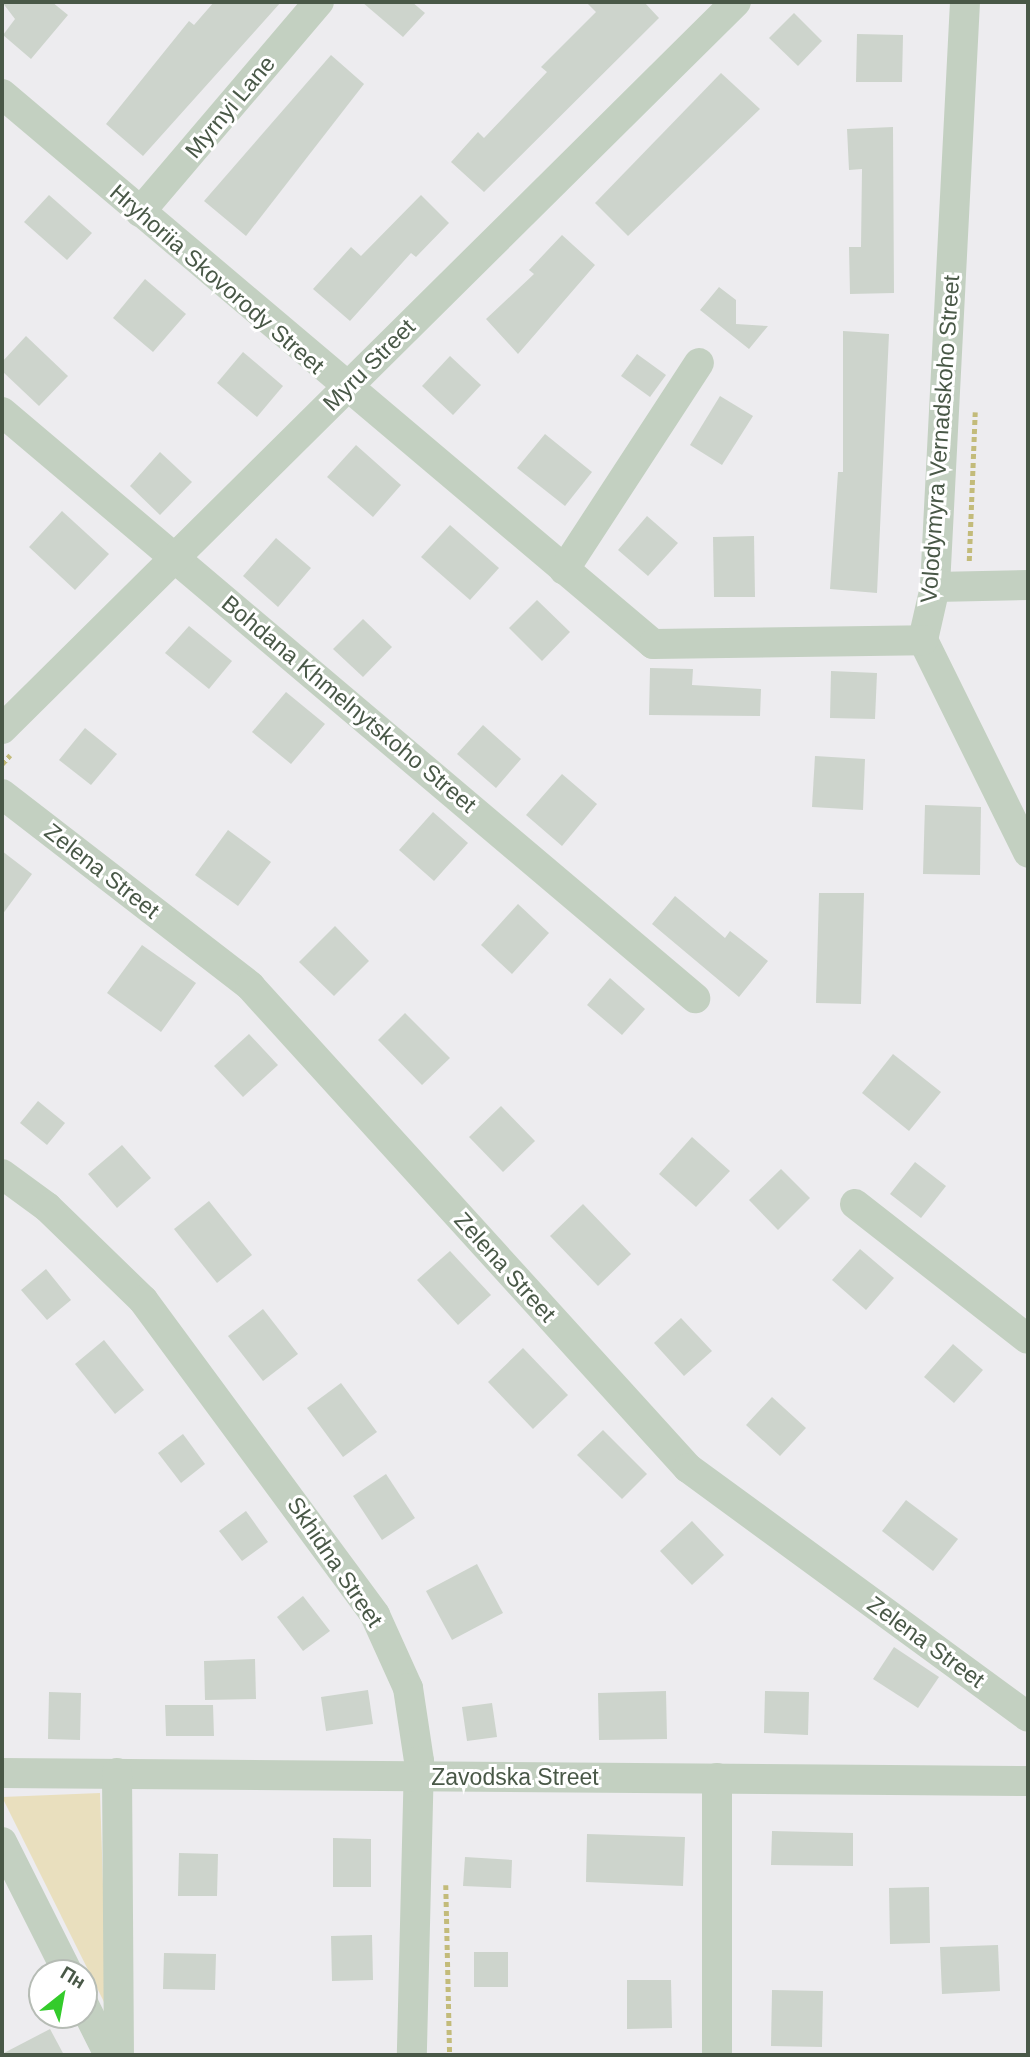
<!DOCTYPE html>
<html>
<head>
<meta charset="utf-8">
<style>
  body { margin:0 }
  #map { position:relative; width:1030px; height:2057px; overflow:hidden; background:#edecef; font-family:Helvetica,sans-serif }
  div>[style] { position:absolute }
  [style*='--x'] { left:calc(var(--x)*1px); top:calc(var(--y)*1px); width:calc(var(--w)*1px); rotate:calc(var(--a)*1deg) }
  .green>* { inset:0; background:#e9dfbe }
  .building>* { inset:0; background:#cdd4cc }
  .path>* { height:4.5px; margin-top:-2.25px; transform-origin:0; background:repeating-linear-gradient(90deg,#c3bb7a 0 5px,transparent 0 8.5px) }
  .minor>* { height:30px; margin:-15px; padding:0 15px; transform-origin:15px; border-radius:15px; background:#c3d0c1 }
  span { translate:-50% -50%; white-space:nowrap; text-align:center; line-height:1.15; -webkit-text-stroke:6px #fff; paint-order:stroke }
  .street-label { font-size:23px; color:#495847 }
  .frame { position:absolute; inset:0; border:4px solid #495847; pointer-events:none }
  .north { position:absolute; left:28px; top:1959px; width:70px; height:70px; box-sizing:border-box; background:#fff; border:2px solid #b6bcb5; border-radius:50%; rotate:31deg; font-size:19px; font-weight:700; line-height:28px; text-align:center; color:#495847 }
  .north::after { content:''; display:block; margin:auto; width:24px; height:32px; background:#34cb2b; clip-path:polygon(50% 0,100% 100%,50% 72%,0 100%) }
</style>
</head>
<body>
<div id="map">
  <div class="green">
    <div style="clip-path:polygon(100px 1793px,107px 2008px,2px 1797px)"></div>
  </div>
  <div class="building">
    <div style="clip-path:polygon(2px 2px,52px 2px,68px 15px,31px 59px,3px 35px,15px 19px)"></div>
    <div style="clip-path:polygon(214px 2px,281px 2px,143px 156px,106px 124px,189px 21px,194px 25px)"></div>
    <div style="clip-path:polygon(362px 2px,412px 2px,425px 13px,403px 37px)"></div>
    <div style="clip-path:polygon(586px 2px,644px 2px,659px 18px,484px 192px,451px 162px,478px 132px,484px 138px,547px 72px,541px 67px,596px 12px)"></div>
    <div style="clip-path:polygon(794px 13px,822px 41px,798px 66px,769px 38px)"></div>
    <div style="clip-path:polygon(857px 34px,903px 35px,902px 82px,856px 82px)"></div>
    <div style="clip-path:polygon(331px 55px,364px 84px,246px 236px,204px 201px)"></div>
    <div style="clip-path:polygon(721px 73px,760px 109px,628px 236px,595px 203px)"></div>
    <div style="clip-path:polygon(893px 127px,894px 293px,850px 294px,849px 247px,861px 247px,862px 169px,849px 170px,847px 129px)"></div>
    <div style="clip-path:polygon(49px 195px,92px 233px,67px 260px,24px 222px)"></div>
    <div style="clip-path:polygon(421px 195px,449px 223px,416px 257px,411px 253px,350px 321px,313px 289px,351px 247px,361px 256px)"></div>
    <div style="clip-path:polygon(562px 235px,595px 265px,518px 354px,486px 319px,534px 274px,529px 270px)"></div>
    <div style="clip-path:polygon(145px 279px,186px 314px,153px 352px,113px 318px)"></div>
    <div style="clip-path:polygon(719px 287px,736px 300px,736px 324px,768px 326px,749px 349px,700px 310px)"></div>
    <div style="clip-path:polygon(843px 331px,889px 334px,877px 593px,830px 589px,838px 472px,843px 472px)"></div>
    <div style="clip-path:polygon(26px 336px,68px 376px,39px 406px,2px 371px,2px 362px)"></div>
    <div style="clip-path:polygon(243px 352px,283px 386px,257px 417px,217px 383px)"></div>
    <div style="clip-path:polygon(637px 354px,666px 375px,650px 397px,621px 376px)"></div>
    <div style="clip-path:polygon(450px 356px,481px 385px,453px 415px,422px 386px)"></div>
    <div style="clip-path:polygon(720px 396px,753px 416px,722px 465px,690px 445px)"></div>
    <div style="clip-path:polygon(545px 434px,592px 472px,565px 506px,517px 468px)"></div>
    <div style="clip-path:polygon(356px 445px,401px 485px,373px 517px,327px 477px)"></div>
    <div style="clip-path:polygon(160px 452px,192px 482px,160px 515px,130px 486px)"></div>
    <div style="clip-path:polygon(62px 511px,109px 554px,75px 590px,29px 547px)"></div>
    <div style="clip-path:polygon(647px 516px,678px 543px,648px 576px,618px 550px)"></div>
    <div style="clip-path:polygon(450px 525px,499px 568px,470px 600px,421px 557px)"></div>
    <div style="clip-path:polygon(754px 536px,755px 597px,714px 597px,713px 537px)"></div>
    <div style="clip-path:polygon(276px 538px,311px 568px,278px 607px,243px 576px)"></div>
    <div style="clip-path:polygon(537px 600px,570px 632px,542px 661px,509px 628px)"></div>
    <div style="clip-path:polygon(363px 619px,392px 647px,363px 677px,333px 649px)"></div>
    <div style="clip-path:polygon(189px 626px,232px 661px,209px 689px,165px 653px)"></div>
    <div style="clip-path:polygon(650px 668px,693px 669px,692px 685px,761px 689px,760px 716px,649px 715px)"></div>
    <div style="clip-path:polygon(831px 671px,877px 673px,875px 719px,830px 718px)"></div>
    <div style="clip-path:polygon(286px 692px,325px 724px,291px 764px,252px 732px)"></div>
    <div style="clip-path:polygon(483px 725px,521px 759px,496px 788px,457px 754px)"></div>
    <div style="clip-path:polygon(85px 728px,117px 754px,91px 785px,59px 760px)"></div>
    <div style="clip-path:polygon(815px 756px,865px 759px,863px 810px,812px 807px)"></div>
    <div style="clip-path:polygon(562px 774px,597px 804px,562px 846px,526px 815px)"></div>
    <div style="clip-path:polygon(925px 805px,981px 807px,980px 875px,923px 874px)"></div>
    <div style="clip-path:polygon(433px 812px,468px 843px,434px 881px,399px 850px)"></div>
    <div style="clip-path:polygon(228px 830px,271px 862px,238px 906px,195px 875px)"></div>
    <div style="clip-path:polygon(2px 851px,32px 874px,2px 915px)"></div>
    <div style="clip-path:polygon(819px 893px,864px 893px,861px 1004px,816px 1003px)"></div>
    <div style="clip-path:polygon(675px 896px,725px 938px,730px 931px,768px 961px,739px 997px,652px 924px)"></div>
    <div style="clip-path:polygon(518px 904px,549px 933px,512px 974px,481px 945px)"></div>
    <div style="clip-path:polygon(335px 926px,369px 961px,334px 996px,299px 962px)"></div>
    <div style="clip-path:polygon(142px 945px,196px 983px,161px 1032px,107px 993px)"></div>
    <div style="clip-path:polygon(610px 978px,645px 1009px,622px 1035px,587px 1005px)"></div>
    <div style="clip-path:polygon(405px 1013px,450px 1058px,422px 1085px,378px 1040px)"></div>
    <div style="clip-path:polygon(249px 1034px,278px 1065px,243px 1097px,214px 1066px)"></div>
    <div style="clip-path:polygon(893px 1054px,941px 1092px,909px 1131px,862px 1093px)"></div>
    <div style="clip-path:polygon(38px 1101px,65px 1123px,47px 1145px,20px 1123px)"></div>
    <div style="clip-path:polygon(501px 1106px,535px 1141px,503px 1172px,469px 1137px)"></div>
    <div style="clip-path:polygon(692px 1137px,730px 1171px,696px 1207px,659px 1174px)"></div>
    <div style="clip-path:polygon(122px 1145px,151px 1178px,117px 1208px,88px 1174px)"></div>
    <div style="clip-path:polygon(915px 1162px,946px 1186px,921px 1218px,890px 1194px)"></div>
    <div style="clip-path:polygon(781px 1169px,810px 1198px,778px 1230px,749px 1200px)"></div>
    <div style="clip-path:polygon(209px 1201px,252px 1255px,217px 1283px,174px 1229px)"></div>
    <div style="clip-path:polygon(583px 1204px,631px 1254px,598px 1286px,550px 1236px)"></div>
    <div style="clip-path:polygon(860px 1249px,894px 1278px,866px 1310px,832px 1280px)"></div>
    <div style="clip-path:polygon(450px 1251px,491px 1295px,458px 1325px,417px 1280px)"></div>
    <div style="clip-path:polygon(46px 1269px,71px 1300px,47px 1320px,21px 1290px)"></div>
    <div style="clip-path:polygon(263px 1309px,298px 1354px,263px 1381px,228px 1336px)"></div>
    <div style="clip-path:polygon(681px 1318px,712px 1351px,684px 1376px,654px 1343px)"></div>
    <div style="clip-path:polygon(104px 1340px,144px 1390px,115px 1414px,75px 1364px)"></div>
    <div style="clip-path:polygon(953px 1344px,983px 1370px,954px 1403px,924px 1377px)"></div>
    <div style="clip-path:polygon(523px 1348px,568px 1395px,533px 1429px,488px 1382px)"></div>
    <div style="clip-path:polygon(341px 1383px,377px 1432px,343px 1457px,307px 1408px)"></div>
    <div style="clip-path:polygon(772px 1397px,806px 1428px,780px 1456px,746px 1425px)"></div>
    <div style="clip-path:polygon(603px 1430px,647px 1474px,622px 1499px,577px 1455px)"></div>
    <div style="clip-path:polygon(183px 1434px,205px 1464px,181px 1483px,158px 1453px)"></div>
    <div style="clip-path:polygon(386px 1474px,415px 1518px,382px 1540px,353px 1496px)"></div>
    <div style="clip-path:polygon(906px 1500px,958px 1539px,933px 1571px,882px 1531px)"></div>
    <div style="clip-path:polygon(246px 1511px,268px 1542px,242px 1561px,219px 1531px)"></div>
    <div style="clip-path:polygon(692px 1521px,724px 1555px,692px 1585px,660px 1551px)"></div>
    <div style="clip-path:polygon(477px 1564px,503px 1613px,452px 1640px,426px 1591px)"></div>
    <div style="clip-path:polygon(303px 1596px,330px 1631px,303px 1651px,277px 1617px)"></div>
    <div style="clip-path:polygon(894px 1647px,939px 1677px,918px 1708px,873px 1679px)"></div>
    <div style="clip-path:polygon(255px 1659px,256px 1699px,205px 1700px,204px 1661px)"></div>
    <div style="clip-path:polygon(368px 1690px,373px 1724px,326px 1731px,321px 1697px)"></div>
    <div style="clip-path:polygon(666px 1691px,667px 1739px,599px 1740px,598px 1693px)"></div>
    <div style="clip-path:polygon(765px 1691px,809px 1692px,808px 1735px,764px 1733px)"></div>
    <div style="clip-path:polygon(49px 1692px,81px 1693px,80px 1740px,48px 1739px)"></div>
    <div style="clip-path:polygon(492px 1703px,497px 1737px,467px 1741px,462px 1707px)"></div>
    <div style="clip-path:polygon(165px 1705px,213px 1705px,214px 1736px,166px 1736px)"></div>
    <div style="clip-path:polygon(772px 1831px,853px 1833px,853px 1866px,771px 1865px)"></div>
    <div style="clip-path:polygon(587px 1834px,685px 1837px,683px 1886px,586px 1882px)"></div>
    <div style="clip-path:polygon(333px 1838px,371px 1839px,371px 1887px,333px 1887px)"></div>
    <div style="clip-path:polygon(179px 1853px,218px 1854px,217px 1896px,178px 1896px)"></div>
    <div style="clip-path:polygon(465px 1857px,512px 1860px,511px 1888px,463px 1886px)"></div>
    <div style="clip-path:polygon(929px 1887px,930px 1943px,890px 1944px,889px 1888px)"></div>
    <div style="clip-path:polygon(372px 1935px,373px 1980px,332px 1981px,331px 1936px)"></div>
    <div style="clip-path:polygon(998px 1945px,1000px 1991px,942px 1994px,940px 1947px)"></div>
    <div style="clip-path:polygon(474px 1952px,508px 1952px,508px 1987px,474px 1987px)"></div>
    <div style="clip-path:polygon(164px 1953px,216px 1954px,215px 1990px,163px 1989px)"></div>
    <div style="clip-path:polygon(627px 1980px,671px 1980px,672px 2028px,627px 2029px)"></div>
    <div style="clip-path:polygon(772px 1990px,823px 1991px,822px 2047px,771px 2046px)"></div>
    <div style="clip-path:polygon(50px 2029px,64px 2055px,2px 2055px,2px 2054px)"></div>
  </div>
  <div class="path">
    <div style="--x:969;--y:561;--w:149;--a:-87.7"></div>
    <div style="--x:2;--y:764;--w:12;--a:-48"></div>
    <div style="--x:446;--y:1885;--w:170;--a:88.7"></div>
  </div>
  <div class="minor">
    <div style="--x:965;--y:2;--w:586;--a:92.94"></div>
    <div style="--x:935;--y:587;--w:54;--a:102.8"></div>
    <div style="--x:923;--y:640;--w:237;--a:63.7"></div>
    <div style="--x:2;--y:94;--w:852;--a:40.19"></div>
    <div style="--x:653;--y:644;--w:270;--a:-0.8"></div>
    <div style="--x:140;--y:212;--w:276;--a:-49.6"></div>
    <div style="--x:2;--y:412;--w:908;--a:40.22"></div>
    <div style="--x:564;--y:570;--w:247;--a:-56.9"></div>
    <div style="--x:935;--y:587;--w:93;--a:-1.2"></div>
    <div style="--x:2;--y:729;--w:1033;--a:-44.73"></div>
    <div style="--x:2;--y:794;--w:314;--a:37.7"></div>
    <div style="--x:250;--y:986;--w:651;--a:47.74"></div>
    <div style="--x:688;--y:1468;--w:421;--a:36.2"></div>
    <div style="--x:2;--y:1174;--w:56;--a:36.3"></div>
    <div style="--x:47;--y:1207;--w:134;--a:44.1"></div>
    <div style="--x:143;--y:1300;--w:391;--a:53.6"></div>
    <div style="--x:375;--y:1615;--w:80;--a:65.7"></div>
    <div style="--x:408;--y:1688;--w:74;--a:81.4"></div>
    <div style="--x:419;--y:1761;--w:294;--a:91.4"></div>
    <div style="--x:855;--y:1204;--w:219;--a:38"></div>
    <div style="--x:2;--y:1773;--w:1026;--a:0.45"></div>
    <div style="--x:117;--y:1773;--w:282;--a:89.6"></div>
    <div style="--x:717;--y:1778;--w:277;--a:90"></div>
    <div style="--x:2;--y:1842;--w:147;--a:63.3"></div>
    <div style="--x:84;--y:2005;--w:56;--a:63.4"></div>
  </div>
  <div class="street-label">
    <span style="left:230px;top:107px;rotate:-50deg">Myrnyi Lane</span>
    <span style="left:217px;top:279px;rotate:41deg">Hryhoriia Skovorody Street</span>
    <span style="left:369px;top:365px;rotate:-45deg">Myru Street</span>
    <span style="left:940px;top:439px;rotate:-86deg">Volodymyra Vernadskoho Street</span>
    <span style="left:349px;top:704px;rotate:40deg">Bohdana Khmelnytskoho Street</span>
    <span style="left:102px;top:871px;rotate:38deg">Zelena Street</span>
    <span style="left:505px;top:1267px;rotate:48deg">Zelena Street</span>
    <span style="left:335px;top:1562px;rotate:56deg">Skhidna Street</span>
    <span style="left:926px;top:1642px;rotate:36deg">Zelena Street</span>
    <span style="left:515px;top:1777px">Zavodska Street</span>
  </div>
  <div class="frame"></div>
  <div class="north">Пн</div>
</div>
</body>
</html>
